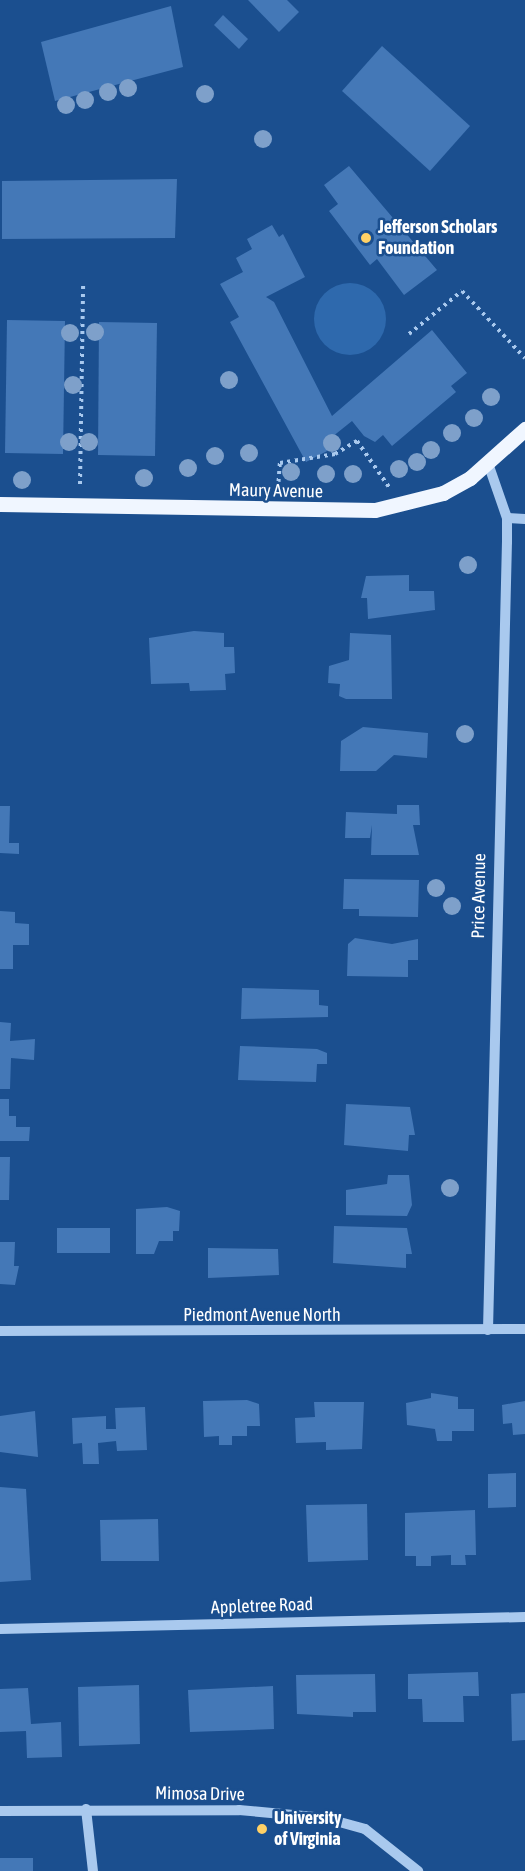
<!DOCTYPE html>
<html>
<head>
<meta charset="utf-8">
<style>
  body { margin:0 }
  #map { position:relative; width:525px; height:1871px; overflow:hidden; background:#1b4f8f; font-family:"Asap Condensed",sans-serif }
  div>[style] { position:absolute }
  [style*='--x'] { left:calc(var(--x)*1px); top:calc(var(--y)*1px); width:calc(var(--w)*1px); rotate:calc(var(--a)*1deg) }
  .green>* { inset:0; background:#2e69ad }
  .round { border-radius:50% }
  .building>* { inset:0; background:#4478b7 }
  .path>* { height:4px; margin-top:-2px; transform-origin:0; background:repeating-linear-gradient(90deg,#a9c9ee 0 3px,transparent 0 7.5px) }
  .minor>* { height:10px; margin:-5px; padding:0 5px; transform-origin:5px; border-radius:5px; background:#a9c9ee }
  .major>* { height:15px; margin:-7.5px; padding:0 7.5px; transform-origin:7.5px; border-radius:7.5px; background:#f0f6ff }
  .trees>* { width:18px; height:18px; margin:-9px; border-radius:50%; background:#7ea0ca }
  .dots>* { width:16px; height:16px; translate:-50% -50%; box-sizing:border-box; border:3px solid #1b4f8f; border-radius:50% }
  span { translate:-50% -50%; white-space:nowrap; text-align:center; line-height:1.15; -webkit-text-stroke:5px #1b4f8f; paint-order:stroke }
  .poi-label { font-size:18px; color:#fff; font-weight:700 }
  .left { translate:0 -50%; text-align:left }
  .street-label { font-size:18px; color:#fff }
</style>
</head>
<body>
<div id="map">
  <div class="green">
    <div class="round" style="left:314px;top:283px;width:72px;height:72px"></div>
  </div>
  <div class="building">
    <div style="clip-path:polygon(248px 0,287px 0,299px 12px,279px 32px)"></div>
    <div style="clip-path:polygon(171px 6px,183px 67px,55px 101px,41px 42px)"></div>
    <div style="clip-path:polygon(223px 15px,248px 39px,239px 49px,214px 25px)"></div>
    <div style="clip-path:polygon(382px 46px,470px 126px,430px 171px,342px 91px)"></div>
    <div style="clip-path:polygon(349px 166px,437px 270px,404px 295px,377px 259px,370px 265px,329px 211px,338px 204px,324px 185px)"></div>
    <div style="clip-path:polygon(177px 179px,175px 238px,2px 239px,2px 181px)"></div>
    <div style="clip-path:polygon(272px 225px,279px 237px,283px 234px,305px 277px,266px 297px,274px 302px,332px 416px,432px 330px,467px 373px,451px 386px,456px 392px,392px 446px,383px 435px,375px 442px,364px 436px,352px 421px,327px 441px,331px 449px,306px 462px,230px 322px,239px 317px,220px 284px,243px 272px,236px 258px,252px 249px,247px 239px)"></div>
    <div style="clip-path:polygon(7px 320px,65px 321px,63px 454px,5px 453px)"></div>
    <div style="clip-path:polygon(99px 322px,157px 323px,155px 456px,98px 455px)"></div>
    <div style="clip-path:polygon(409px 575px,409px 591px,434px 591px,435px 610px,368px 619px,367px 598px,361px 598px,366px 576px)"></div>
    <div style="clip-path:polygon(194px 631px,224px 633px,224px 647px,234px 647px,235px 673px,225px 674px,226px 690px,190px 691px,189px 683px,151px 684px,149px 638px)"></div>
    <div style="clip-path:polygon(350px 633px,391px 635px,392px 699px,346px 699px,339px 696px,340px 684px,328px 683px,329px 666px,349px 660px)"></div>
    <div style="clip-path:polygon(363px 727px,428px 733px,427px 758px,394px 755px,376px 771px,340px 771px,341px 741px)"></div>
    <div style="clip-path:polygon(397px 805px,419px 805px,420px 825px,413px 825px,419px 855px,371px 855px,372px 825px,370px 838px,345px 838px,346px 812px,397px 814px)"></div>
    <div style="clip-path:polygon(0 806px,10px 806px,9px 843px,19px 843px,19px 854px,0 853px)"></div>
    <div style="clip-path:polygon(344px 879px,419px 880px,418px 917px,359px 916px,359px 909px,343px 909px)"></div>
    <div style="clip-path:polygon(0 911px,15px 912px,15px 923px,29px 924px,29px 945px,13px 945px,13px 969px,0 969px)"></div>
    <div style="clip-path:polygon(355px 938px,392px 944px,418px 939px,418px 960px,408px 960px,408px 977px,347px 976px,348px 944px)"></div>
    <div style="clip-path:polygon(242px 988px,319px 990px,319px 1005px,328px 1006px,328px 1017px,241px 1019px)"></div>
    <div style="clip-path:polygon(0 1022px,11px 1023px,10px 1041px,35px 1039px,34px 1060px,11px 1058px,10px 1089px,0 1089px)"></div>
    <div style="clip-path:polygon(240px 1046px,317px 1049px,327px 1053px,327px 1064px,317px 1064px,316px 1082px,238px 1080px)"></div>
    <div style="clip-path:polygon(0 1099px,9px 1099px,9px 1116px,16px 1116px,16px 1127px,30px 1127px,29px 1141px,0 1141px)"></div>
    <div style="clip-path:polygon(346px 1104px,410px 1107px,415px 1135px,409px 1135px,408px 1151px,344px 1145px)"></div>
    <div style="clip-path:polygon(0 1157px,10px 1157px,9px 1200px,0 1200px)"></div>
    <div style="clip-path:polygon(388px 1175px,409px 1175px,412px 1205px,407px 1216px,346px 1215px,346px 1190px,387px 1184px)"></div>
    <div style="clip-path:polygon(167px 1207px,180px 1211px,179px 1231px,173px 1231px,173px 1241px,159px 1241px,154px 1254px,136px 1254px,136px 1209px)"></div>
    <div style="clip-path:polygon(334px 1226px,407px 1228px,412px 1254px,406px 1254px,406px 1268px,333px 1263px)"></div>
    <div style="clip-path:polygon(57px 1228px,110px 1228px,110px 1253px,57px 1253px)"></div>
    <div style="clip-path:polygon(0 1242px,15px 1242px,14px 1266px,19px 1266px,15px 1285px,0 1284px)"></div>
    <div style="clip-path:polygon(208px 1248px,278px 1249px,279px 1275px,208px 1278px)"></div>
    <div style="clip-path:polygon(431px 1393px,458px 1397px,458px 1409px,474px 1409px,474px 1431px,452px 1431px,452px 1441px,437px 1441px,435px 1429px,407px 1425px,406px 1403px,431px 1398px)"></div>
    <div style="clip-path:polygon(247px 1400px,259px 1404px,260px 1426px,247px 1426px,247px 1436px,232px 1436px,232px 1445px,219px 1445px,219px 1436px,204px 1437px,203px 1401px)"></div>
    <div style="clip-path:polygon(525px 1401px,525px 1434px,513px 1435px,512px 1423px,503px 1424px,502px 1405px)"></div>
    <div style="clip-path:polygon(314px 1402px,364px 1402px,362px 1449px,326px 1450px,326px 1442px,296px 1443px,295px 1418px,315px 1417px)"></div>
    <div style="clip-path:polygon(145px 1407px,147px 1450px,117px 1451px,116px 1441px,98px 1443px,99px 1464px,83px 1464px,82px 1443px,73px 1444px,72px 1418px,106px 1416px,106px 1429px,116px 1429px,115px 1408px)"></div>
    <div style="clip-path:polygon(35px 1411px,38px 1457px,0 1452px,0 1416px)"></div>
    <div style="clip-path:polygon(516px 1473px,516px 1507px,488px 1508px,488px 1474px)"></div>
    <div style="clip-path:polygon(0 1487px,26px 1489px,31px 1580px,0 1582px)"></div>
    <div style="clip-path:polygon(367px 1504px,368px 1560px,308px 1562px,306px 1505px)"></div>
    <div style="clip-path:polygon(475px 1510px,476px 1555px,465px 1555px,466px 1565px,451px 1565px,451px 1555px,431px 1556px,431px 1566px,416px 1566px,416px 1556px,405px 1556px,405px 1513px)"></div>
    <div style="clip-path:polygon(158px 1519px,159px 1561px,101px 1561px,100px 1520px)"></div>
    <div style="clip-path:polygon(478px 1672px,479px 1696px,463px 1696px,464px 1722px,423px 1722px,422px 1699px,408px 1699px,408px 1674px)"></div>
    <div style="clip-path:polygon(375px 1674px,376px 1712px,353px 1712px,353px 1717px,297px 1714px,296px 1675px)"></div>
    <div style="clip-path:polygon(139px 1685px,140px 1744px,79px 1746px,78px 1687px)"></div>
    <div style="clip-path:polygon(273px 1686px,274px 1729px,190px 1732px,188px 1690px)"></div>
    <div style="clip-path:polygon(28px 1688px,31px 1724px,61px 1722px,62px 1757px,27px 1758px,26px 1731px,0 1732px,0 1689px)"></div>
    <div style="clip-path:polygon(525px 1693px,525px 1740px,512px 1741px,511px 1694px)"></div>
    <div style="clip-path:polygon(0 1858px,33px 1858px,33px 1871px,0 1871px)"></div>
  </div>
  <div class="path">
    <div style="--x:409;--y:334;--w:68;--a:-39.1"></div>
    <div style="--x:462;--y:291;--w:92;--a:46.8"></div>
    <div style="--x:80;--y:484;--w:200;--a:-89.1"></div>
    <div style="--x:278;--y:489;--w:26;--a:-86"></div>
    <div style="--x:280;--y:463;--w:56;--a:-9.3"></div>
    <div style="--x:335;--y:454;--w:26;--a:-31"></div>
    <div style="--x:357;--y:441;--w:56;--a:55.2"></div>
  </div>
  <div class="minor">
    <div style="--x:507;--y:518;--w:18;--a:3"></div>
    <div style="--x:488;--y:1330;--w:788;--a:-88.62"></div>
    <div style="--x:507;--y:542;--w:24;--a:-90"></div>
    <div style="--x:507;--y:518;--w:55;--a:-109.1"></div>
    <div style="--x:0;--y:1331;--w:525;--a:-0.22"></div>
    <div style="--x:0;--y:1629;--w:525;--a:-1.31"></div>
    <div style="--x:86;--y:1809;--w:62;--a:83.6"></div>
    <div style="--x:0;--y:1811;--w:239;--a:-0.2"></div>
    <div style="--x:239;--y:1810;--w:86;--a:5.3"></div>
    <div style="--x:325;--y:1818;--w:41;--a:15.4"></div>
    <div style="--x:365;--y:1829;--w:68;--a:38.4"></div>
  </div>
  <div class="major">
    <div style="--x:0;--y:504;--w:375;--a:0.9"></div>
    <div style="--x:375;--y:510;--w:70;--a:-14"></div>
    <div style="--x:443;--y:493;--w:31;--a:-29"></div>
    <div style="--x:470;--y:478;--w:74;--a:-41.7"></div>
  </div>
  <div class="trees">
    <div style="left:128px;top:88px"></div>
    <div style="left:108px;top:92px"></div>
    <div style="left:205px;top:94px"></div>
    <div style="left:85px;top:100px"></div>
    <div style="left:66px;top:105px"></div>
    <div style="left:263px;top:139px"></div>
    <div style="left:95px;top:332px"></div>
    <div style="left:70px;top:333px"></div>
    <div style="left:229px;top:380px"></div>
    <div style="left:73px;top:385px"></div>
    <div style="left:491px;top:397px"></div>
    <div style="left:474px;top:418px"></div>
    <div style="left:452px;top:433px"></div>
    <div style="left:69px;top:442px"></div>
    <div style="left:89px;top:442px"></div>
    <div style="left:332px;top:443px"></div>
    <div style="left:431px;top:450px"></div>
    <div style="left:249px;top:453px"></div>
    <div style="left:215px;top:456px"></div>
    <div style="left:417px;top:462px"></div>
    <div style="left:188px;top:468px"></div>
    <div style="left:399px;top:469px"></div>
    <div style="left:291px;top:472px"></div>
    <div style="left:326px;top:474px"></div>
    <div style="left:353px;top:474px"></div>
    <div style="left:144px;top:478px"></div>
    <div style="left:22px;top:480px"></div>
    <div style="left:468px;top:565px"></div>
    <div style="left:465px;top:734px"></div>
    <div style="left:436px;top:888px"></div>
    <div style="left:452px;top:906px"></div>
    <div style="left:450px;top:1188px"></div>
  </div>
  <div class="dots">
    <div style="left:366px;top:238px;background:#ffd166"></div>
    <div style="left:262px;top:1829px;background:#ffd166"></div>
  </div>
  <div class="poi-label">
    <span class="left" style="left:378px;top:238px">Jefferson Scholars<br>Foundation</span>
    <span class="left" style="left:274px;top:1829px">University<br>of Virginia</span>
  </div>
  <div class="street-label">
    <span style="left:276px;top:491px;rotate:1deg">Maury Avenue</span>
    <span style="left:479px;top:896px;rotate:-89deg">Price Avenue</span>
    <span style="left:262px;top:1315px">Piedmont Avenue North</span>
    <span style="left:262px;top:1606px;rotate:-2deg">Appletree Road</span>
    <span style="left:200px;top:1794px;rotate:1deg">Mimosa Drive</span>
  </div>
</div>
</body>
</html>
